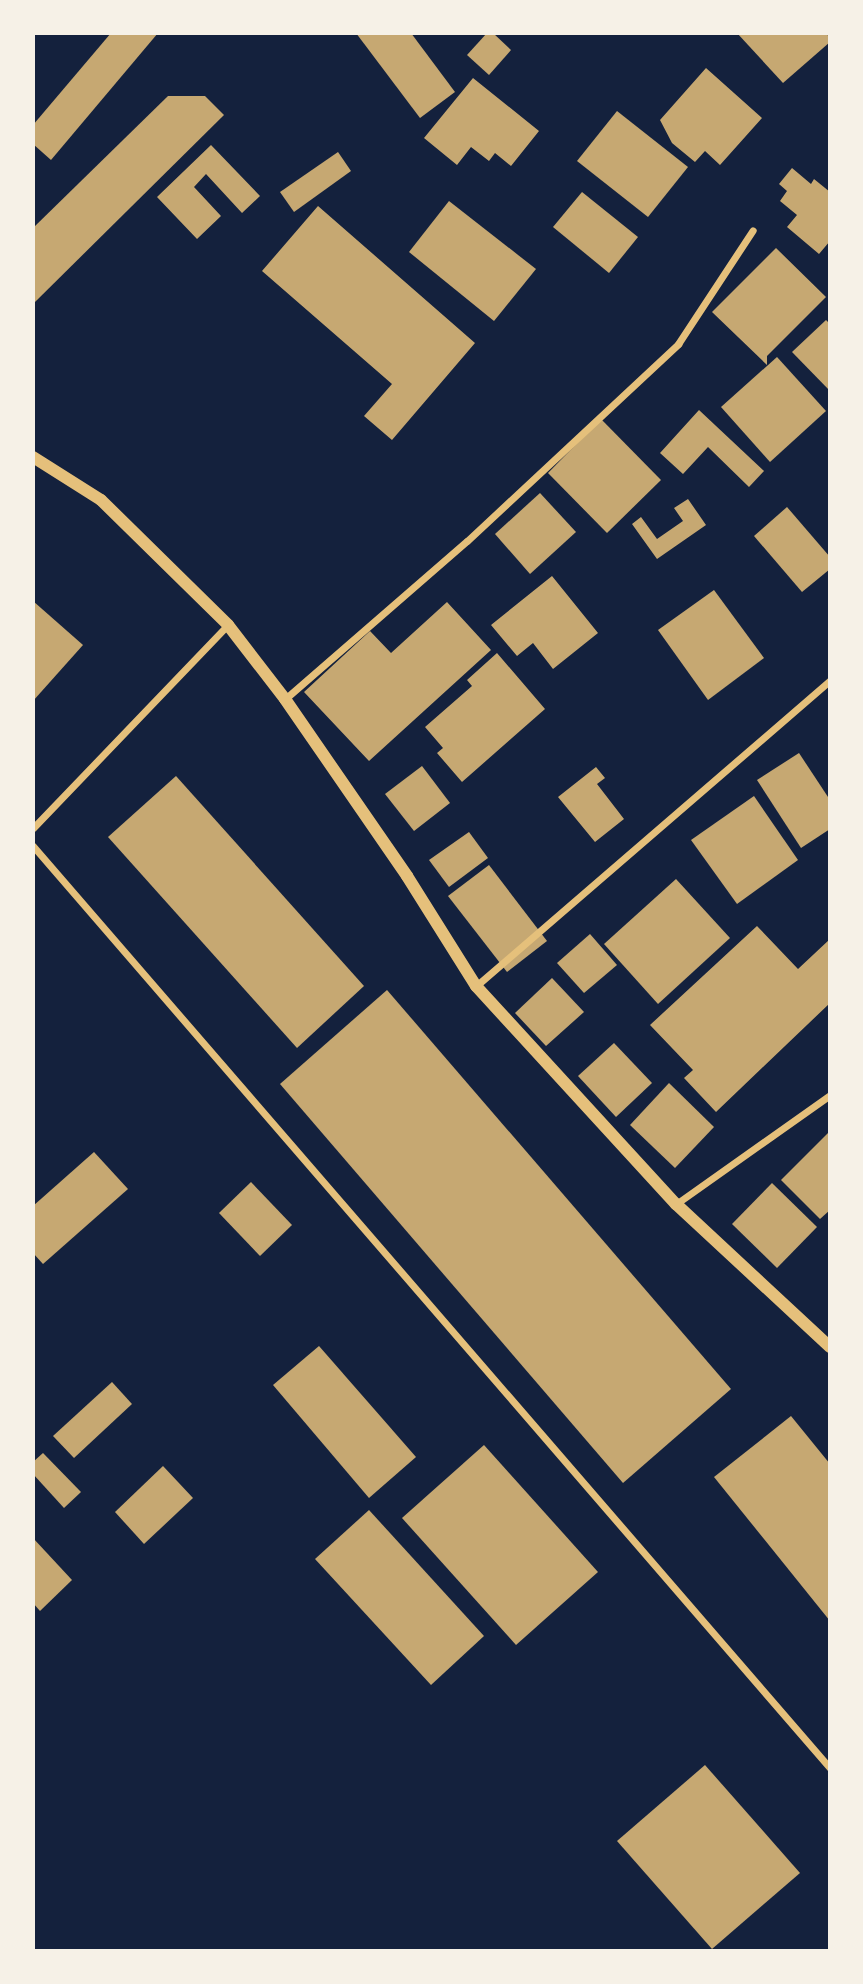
<!DOCTYPE html>
<html>
<head>
<meta charset="utf-8">
<style>
  body { margin:0 }
  #map { position:relative; width:863px; height:1984px; overflow:hidden; background:#14213d; font-family:Signika,sans-serif }
  div>[style] { position:absolute }
  [style*='--x'] { left:calc(var(--x)*1px); top:calc(var(--y)*1px); width:calc(var(--w)*1px); rotate:calc(var(--a)*1deg) }
  .building>* { inset:0; background:#c6a872 }
  .minor>* { height:7px; margin:-3.5px; padding:0 3.5px; transform-origin:3.5px; border-radius:3.5px; background:#e5c07b }
  .tertiary>* { height:12px; margin:-6px; padding:0 6px; transform-origin:6px; border-radius:6px; background:#e5c07b }
  span { translate:-50% -50%; white-space:nowrap; text-align:center; line-height:1.15; -webkit-text-stroke:7px #f6f1e7; paint-order:stroke }
  .frame { position:absolute; inset:0; border:35px solid #f6f1e7; pointer-events:none }
</style>
</head>
<body>
<div id="map">
  <div class="building">
    <div style="clip-path:polygon(111px 33px,158px 33px,51px 160px,33px 144px,33px 125px)"></div>
    <div style="clip-path:polygon(356px 33px,411px 33px,455px 92px,420px 118px)"></div>
    <div style="clip-path:polygon(487px 33px,493px 33px,511px 50px,489px 75px,467px 55px)"></div>
    <div style="clip-path:polygon(737px 33px,827px 33px,830px 42px,783px 83px)"></div>
    <div style="clip-path:polygon(706px 68px,762px 118px,720px 165px,705px 151px,695px 162px,672px 143px,660px 120px)"></div>
    <div style="clip-path:polygon(473px 78px,539px 131px,511px 166px,495px 153px,489px 161px,471px 147px,457px 165px,424px 138px)"></div>
    <div style="clip-path:polygon(168px 96px,205px 96px,224px 115px,33px 304px,33px 228px)"></div>
    <div style="clip-path:polygon(617px 111px,688px 167px,648px 217px,577px 161px)"></div>
    <div style="clip-path:polygon(211px 145px,260px 196px,242px 213px,206px 174px,194px 187px,221px 216px,197px 239px,157px 197px)"></div>
    <div style="clip-path:polygon(338px 152px,351px 171px,294px 212px,280px 192px)"></div>
    <div style="clip-path:polygon(792px 168px,811px 184px,814px 179px,830px 192px,830px 241px,819px 254px,787px 227px,797px 215px,780px 201px,787px 191px,779px 184px)"></div>
    <div style="clip-path:polygon(582px 192px,638px 237px,609px 273px,553px 227px)"></div>
    <div style="clip-path:polygon(449px 201px,536px 269px,494px 321px,409px 252px)"></div>
    <div style="clip-path:polygon(318px 206px,475px 343px,392px 440px,364px 416px,392px 384px,262px 271px)"></div>
    <div style="clip-path:polygon(776px 248px,826px 297px,767px 356px,767px 365px,712px 312px)"></div>
    <div style="clip-path:polygon(826px 320px,830px 324px,830px 391px,792px 352px)"></div>
    <div style="clip-path:polygon(777px 357px,826px 411px,770px 462px,721px 407px)"></div>
    <div style="clip-path:polygon(699px 410px,764px 471px,749px 487px,708px 447px,683px 474px,660px 453px)"></div>
    <div style="clip-path:polygon(601px 419px,661px 480px,607px 533px,548px 473px)"></div>
    <div style="clip-path:polygon(540px 493px,576px 532px,530px 574px,495px 534px)"></div>
    <div style="clip-path:polygon(688px 499px,706px 525px,657px 559px,632px 524px,641px 517px,657px 539px,683px 521px,674px 508px)"></div>
    <div style="clip-path:polygon(787px 507px,830px 557px,830px 569px,802px 592px,754px 536px)"></div>
    <div style="clip-path:polygon(552px 576px,598px 633px,553px 669px,533px 643px,517px 656px,491px 625px)"></div>
    <div style="clip-path:polygon(714px 590px,764px 658px,708px 700px,658px 630px)"></div>
    <div style="clip-path:polygon(33px 601px,83px 645px,33px 701px)"></div>
    <div style="clip-path:polygon(447px 602px,491px 650px,369px 761px,304px 692px,370px 631px,391px 653px)"></div>
    <div style="clip-path:polygon(497px 653px,545px 709px,462px 782px,437px 753px,443px 748px,425px 727px,472px 686px,467px 680px)"></div>
    <div style="clip-path:polygon(799px 753px,830px 800px,830px 829px,801px 848px,757px 780px)"></div>
    <div style="clip-path:polygon(422px 766px,450px 803px,414px 831px,385px 794px)"></div>
    <div style="clip-path:polygon(596px 767px,605px 778px,597px 784px,624px 819px,595px 842px,558px 797px)"></div>
    <div style="clip-path:polygon(176px 776px,364px 986px,297px 1048px,108px 837px)"></div>
    <div style="clip-path:polygon(754px 796px,798px 860px,737px 904px,691px 840px)"></div>
    <div style="clip-path:polygon(469px 832px,488px 858px,449px 887px,429px 860px)"></div>
    <div style="clip-path:polygon(489px 865px,547px 941px,507px 972px,448px 896px)"></div>
    <div style="clip-path:polygon(676px 879px,730px 938px,658px 1004px,604px 944px)"></div>
    <div style="clip-path:polygon(757px 926px,798px 969px,830px 939px,830px 1003px,716px 1112px,684px 1078px,693px 1070px,650px 1025px)"></div>
    <div style="clip-path:polygon(590px 934px,617px 965px,584px 993px,557px 963px)"></div>
    <div style="clip-path:polygon(552px 978px,584px 1012px,546px 1046px,515px 1013px)"></div>
    <div style="clip-path:polygon(387px 990px,731px 1389px,623px 1483px,280px 1084px)"></div>
    <div style="clip-path:polygon(614px 1043px,652px 1083px,616px 1117px,578px 1076px)"></div>
    <div style="clip-path:polygon(669px 1083px,714px 1127px,675px 1168px,630px 1125px)"></div>
    <div style="clip-path:polygon(830px 1131px,830px 1210px,820px 1219px,781px 1180px)"></div>
    <div style="clip-path:polygon(94px 1152px,128px 1189px,43px 1264px,33px 1253px,33px 1206px)"></div>
    <div style="clip-path:polygon(251px 1182px,292px 1225px,260px 1256px,219px 1213px)"></div>
    <div style="clip-path:polygon(772px 1183px,817px 1227px,777px 1268px,732px 1224px)"></div>
    <div style="clip-path:polygon(319px 1346px,416px 1457px,369px 1498px,273px 1385px)"></div>
    <div style="clip-path:polygon(112px 1382px,132px 1404px,74px 1458px,53px 1436px)"></div>
    <div style="clip-path:polygon(791px 1416px,830px 1464px,830px 1621px,714px 1477px)"></div>
    <div style="clip-path:polygon(484px 1445px,598px 1572px,516px 1645px,402px 1518px)"></div>
    <div style="clip-path:polygon(43px 1453px,81px 1492px,64px 1508px,33px 1474px,33px 1462px)"></div>
    <div style="clip-path:polygon(163px 1466px,193px 1498px,144px 1544px,115px 1512px)"></div>
    <div style="clip-path:polygon(369px 1510px,484px 1636px,431px 1685px,315px 1559px)"></div>
    <div style="clip-path:polygon(33px 1538px,72px 1580px,40px 1611px,33px 1603px)"></div>
    <div style="clip-path:polygon(705px 1765px,800px 1873px,712px 1949px,617px 1841px)"></div>
  </div>
  <div class="minor">
    <div style="--x:285;--y:699;--w:241;--a:-41"></div>
    <div style="--x:467;--y:541;--w:289;--a:-43"></div>
    <div style="--x:678;--y:344;--w:136;--a:-56.7"></div>
    <div style="--x:33;--y:828;--w:281;--a:-46.2"></div>
    <div style="--x:33;--y:846;--w:1219;--a:49.16"></div>
    <div style="--x:476;--y:986;--w:468;--a:-40.8"></div>
    <div style="--x:676;--y:1204;--w:189;--a:-35.3"></div>
  </div>
  <div class="tertiary">
    <div style="--x:33;--y:457;--w:80;--a:32.3"></div>
    <div style="--x:101;--y:500;--w:178;--a:44.5"></div>
    <div style="--x:228;--y:625;--w:93;--a:52.4"></div>
    <div style="--x:285;--y:699;--w:215;--a:55.4"></div>
    <div style="--x:407;--y:876;--w:130;--a:57.9"></div>
    <div style="--x:476;--y:986;--w:296;--a:47.5"></div>
    <div style="--x:676;--y:1204;--w:210;--a:42.9"></div>
  </div>
  <div class="frame"></div>
</div>
</body>
</html>
